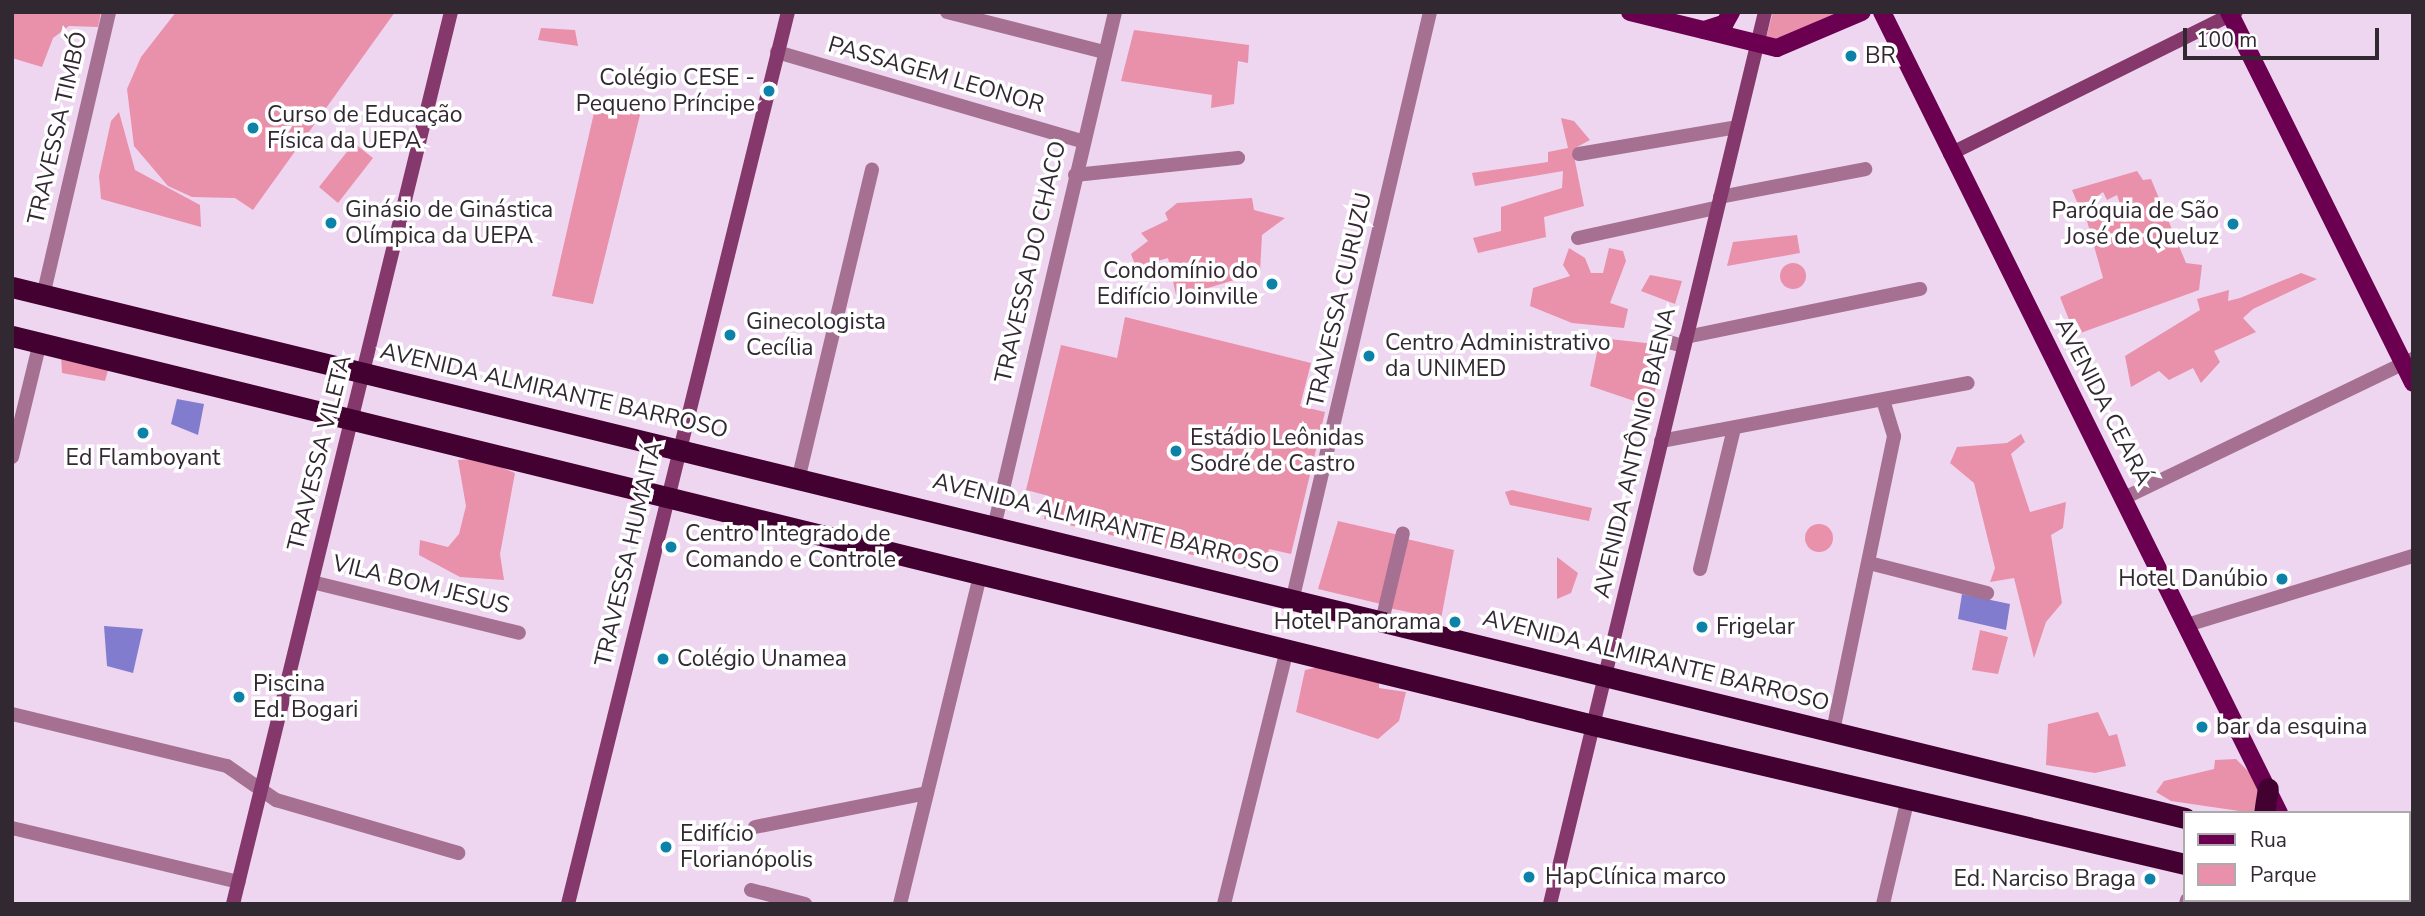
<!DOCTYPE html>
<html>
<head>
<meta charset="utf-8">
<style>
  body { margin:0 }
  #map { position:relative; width:2425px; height:916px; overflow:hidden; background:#eed6f1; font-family:"Nunito Sans",sans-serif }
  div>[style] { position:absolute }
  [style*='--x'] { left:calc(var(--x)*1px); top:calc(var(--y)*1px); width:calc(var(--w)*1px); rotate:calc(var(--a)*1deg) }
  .green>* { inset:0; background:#e990ab }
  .round { border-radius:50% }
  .water>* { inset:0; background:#817cce }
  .street>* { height:14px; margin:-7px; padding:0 7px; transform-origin:7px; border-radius:7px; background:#a67092 }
  .secondary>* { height:14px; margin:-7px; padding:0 7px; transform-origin:7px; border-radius:7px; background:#85386c }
  .primary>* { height:18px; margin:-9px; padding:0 9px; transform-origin:9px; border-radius:9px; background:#6b0051 }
  .highway>* { height:21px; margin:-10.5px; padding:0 10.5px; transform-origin:10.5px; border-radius:10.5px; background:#420131 }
  .dots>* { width:19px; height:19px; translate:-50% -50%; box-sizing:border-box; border:4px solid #fff; border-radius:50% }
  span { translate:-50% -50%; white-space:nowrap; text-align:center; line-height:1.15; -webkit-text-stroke:7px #fff; paint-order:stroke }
  .poi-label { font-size:23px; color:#312832 }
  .left { translate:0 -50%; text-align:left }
  .right { translate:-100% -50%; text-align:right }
  .street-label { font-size:23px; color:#312832 }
  .frame { position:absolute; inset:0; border:14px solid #312832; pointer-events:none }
  .legend { position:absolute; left:2183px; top:811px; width:228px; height:91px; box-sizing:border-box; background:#fff; border:2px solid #ada9ad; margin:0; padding:9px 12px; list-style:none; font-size:21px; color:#312832 }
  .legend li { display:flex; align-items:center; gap:14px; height:35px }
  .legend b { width:35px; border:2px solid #ada9ad }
  .scale { position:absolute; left:2183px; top:28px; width:196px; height:32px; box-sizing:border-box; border:4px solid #312832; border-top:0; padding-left:9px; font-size:21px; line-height:24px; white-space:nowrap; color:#312832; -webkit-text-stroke:5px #fff; paint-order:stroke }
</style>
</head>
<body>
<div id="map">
  <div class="green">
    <div style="clip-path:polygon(12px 12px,101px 12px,98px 27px,69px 26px,53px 38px,42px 67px,12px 58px)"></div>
    <div style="clip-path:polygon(176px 12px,395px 12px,253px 210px,235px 198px,192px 197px,168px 186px,134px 146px,127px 89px,141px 57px)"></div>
    <div style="clip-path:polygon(1773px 12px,1844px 12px,1776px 41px,1766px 38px)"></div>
    <div style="clip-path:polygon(541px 28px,575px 30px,578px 46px,538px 40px)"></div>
    <div style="clip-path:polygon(1134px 30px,1249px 45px,1248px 63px,1238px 61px,1234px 104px,1211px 108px,1212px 95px,1121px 81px)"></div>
    <div style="clip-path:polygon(596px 104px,641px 111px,593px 304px,552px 296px)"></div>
    <div style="clip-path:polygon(119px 112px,135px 170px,200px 205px,201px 227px,101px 199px,99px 176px,111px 121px)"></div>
    <div style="clip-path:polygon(1561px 118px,1574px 121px,1590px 140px,1577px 147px,1575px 161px,1584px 206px,1544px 217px,1546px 237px,1478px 253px,1473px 238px,1501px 231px,1501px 207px,1562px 188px,1563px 171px,1475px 186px,1472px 173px,1548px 162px,1548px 152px,1568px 148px)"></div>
    <div style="clip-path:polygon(354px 143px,373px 158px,338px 203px,319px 187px)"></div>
    <div style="clip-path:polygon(2137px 171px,2143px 180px,2151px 179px,2186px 263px,2202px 265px,2199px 290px,2075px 335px,2060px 297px,2103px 278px,2087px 221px,2121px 207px,2117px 195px,2107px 200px,2103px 192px,2080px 209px,2072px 190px)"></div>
    <div style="clip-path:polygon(1252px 198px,1254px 210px,1285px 218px,1262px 235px,1260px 272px,1182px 296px,1176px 295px,1168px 258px,1136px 267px,1131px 254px,1148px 241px,1141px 233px,1168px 220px,1165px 213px,1177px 203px)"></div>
    <div style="clip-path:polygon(1797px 235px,1800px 253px,1727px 266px,1733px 242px)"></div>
    <div style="clip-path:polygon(1569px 248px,1585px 258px,1591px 273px,1603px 273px,1609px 248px,1623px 251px,1626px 261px,1610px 303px,1628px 309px,1624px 328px,1572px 323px,1530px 306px,1533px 288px,1570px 276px,1563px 265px)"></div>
    <div class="round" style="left:1780px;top:263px;width:26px;height:26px"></div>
    <div style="clip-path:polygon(2301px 273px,2317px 279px,2253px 309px,2243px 318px,2256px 332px,2214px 351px,2220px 362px,2201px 383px,2193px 368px,2169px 380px,2159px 371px,2131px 387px,2125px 356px,2200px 310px,2197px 299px,2229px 290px,2228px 301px,2240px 298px)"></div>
    <div style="clip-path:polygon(1650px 275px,1682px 281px,1675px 304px,1641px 291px)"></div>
    <div style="clip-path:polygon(1125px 317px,1311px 363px,1300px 406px,1325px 412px,1291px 554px,1269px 549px,1263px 572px,1044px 519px,1049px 496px,1026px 490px,1061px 345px,1117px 358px)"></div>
    <div style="clip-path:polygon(1600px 338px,1664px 345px,1652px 407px,1590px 386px)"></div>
    <div style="clip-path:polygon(61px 354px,110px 363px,105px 381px,62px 373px)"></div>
    <div style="clip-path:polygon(2021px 434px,2025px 442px,2011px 454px,2030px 512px,2066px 502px,2063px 528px,2051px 535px,2062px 603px,2046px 622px,2034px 658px,2014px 578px,1990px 582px,1995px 568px,1974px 483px,1950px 463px,1957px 447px,2007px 443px)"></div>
    <div style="clip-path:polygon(479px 458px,515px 473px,500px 554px,504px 580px,460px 577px,419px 555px,420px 540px,448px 547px,459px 534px,466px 506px,458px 460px)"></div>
    <div style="clip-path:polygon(1512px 490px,1592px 508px,1589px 521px,1510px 505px,1505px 492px)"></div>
    <div style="clip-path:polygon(1338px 521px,1399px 535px,1381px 604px,1318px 589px)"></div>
    <div class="round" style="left:1805px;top:524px;width:28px;height:28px"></div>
    <div style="clip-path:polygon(1407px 539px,1454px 550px,1441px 619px,1389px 608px)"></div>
    <div style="clip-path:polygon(1557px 557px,1578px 573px,1571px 593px,1557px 599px)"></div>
    <div style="clip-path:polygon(1980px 630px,2008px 637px,1998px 674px,1972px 670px)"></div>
    <div style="clip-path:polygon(1319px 667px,1379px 677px,1379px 688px,1406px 692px,1399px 721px,1378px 739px,1296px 712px,1305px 670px)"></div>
    <div style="clip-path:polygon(2098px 712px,2109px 736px,2117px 734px,2126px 766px,2095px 773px,2046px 765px,2048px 724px)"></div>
    <div style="clip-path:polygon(2236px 759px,2261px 784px,2253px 813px,2171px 801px,2156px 792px,2164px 781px,2214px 769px,2215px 760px)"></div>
  </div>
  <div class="water">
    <div style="clip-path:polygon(177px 399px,204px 404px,198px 435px,171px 424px)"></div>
    <div style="clip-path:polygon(1962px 594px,2010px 604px,2006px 630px,1958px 619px)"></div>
    <div style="clip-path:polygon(104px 626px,143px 629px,133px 673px,107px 666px)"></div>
  </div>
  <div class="street">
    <div style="--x:947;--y:12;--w:162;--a:14.3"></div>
    <div style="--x:777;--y:52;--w:318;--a:16.3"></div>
    <div style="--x:1579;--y:154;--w:160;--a:-9.7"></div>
    <div style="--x:1075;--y:175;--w:164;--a:-6"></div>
    <div style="--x:1720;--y:197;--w:148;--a:-10.9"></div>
    <div style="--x:1578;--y:238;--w:141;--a:-12.3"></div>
    <div style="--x:43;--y:296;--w:292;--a:-76.9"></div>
    <div style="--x:1686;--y:337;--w:239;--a:-11.6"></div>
    <div style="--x:1665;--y:341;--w:20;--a:15"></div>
    <div style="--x:1661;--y:441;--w:312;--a:-10.7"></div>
    <div style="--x:12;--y:457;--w:118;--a:-76.3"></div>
    <div style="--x:799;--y:476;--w:315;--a:-76.6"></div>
    <div style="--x:2124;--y:498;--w:321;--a:-25.7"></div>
    <div style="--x:995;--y:523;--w:525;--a:-76.78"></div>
    <div style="--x:1869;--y:563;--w:122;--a:14.3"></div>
    <div style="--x:1700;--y:569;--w:145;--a:-76.4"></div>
    <div style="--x:312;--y:582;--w:213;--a:13.8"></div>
    <div style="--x:1293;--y:597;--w:601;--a:-76.82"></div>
    <div style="--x:1382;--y:621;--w:90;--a:-76.6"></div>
    <div style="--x:2187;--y:625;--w:236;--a:-17"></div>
    <div style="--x:12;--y:714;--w:221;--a:13.6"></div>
    <div style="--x:227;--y:766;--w:60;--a:34.8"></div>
    <div style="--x:276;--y:800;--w:190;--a:16.2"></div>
    <div style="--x:1833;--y:731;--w:301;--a:-78.3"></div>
    <div style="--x:1894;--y:436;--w:37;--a:-107"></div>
    <div style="--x:755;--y:827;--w:175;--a:-11.2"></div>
    <div style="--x:12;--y:828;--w:233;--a:13.4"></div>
    <div style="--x:751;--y:890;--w:56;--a:14.5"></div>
    <div style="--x:900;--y:904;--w:339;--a:-76.3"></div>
    <div style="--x:1224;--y:904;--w:262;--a:-76.1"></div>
    <div style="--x:1883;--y:904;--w:109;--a:-76.7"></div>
    <div style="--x:2186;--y:904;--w:4;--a:-76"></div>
  </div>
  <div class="secondary">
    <div style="--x:1950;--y:154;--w:319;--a:-26.4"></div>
    <div style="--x:233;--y:904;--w:918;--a:-76.27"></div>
    <div style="--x:568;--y:904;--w:919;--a:-76.15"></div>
    <div style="--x:1550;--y:904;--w:918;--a:-76.45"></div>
  </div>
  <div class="primary">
    <div style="--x:1630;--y:12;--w:151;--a:13.8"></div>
    <div style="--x:1777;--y:48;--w:92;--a:-23"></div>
    <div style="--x:1882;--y:12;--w:894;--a:63.64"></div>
    <div style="--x:2229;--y:12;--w:414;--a:63.6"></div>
    <div style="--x:1704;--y:30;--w:22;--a:-18"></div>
    <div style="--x:1725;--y:23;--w:13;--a:-61"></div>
    <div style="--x:2409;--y:874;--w:4;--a:14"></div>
    <div style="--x:2314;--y:900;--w:4;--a:76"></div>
  </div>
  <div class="highway">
    <div style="--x:12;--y:287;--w:2237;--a:13.73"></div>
    <div style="--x:12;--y:336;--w:1628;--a:13.82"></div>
    <div style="--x:1593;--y:725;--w:608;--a:13.21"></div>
    <div style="--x:2264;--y:813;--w:25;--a:-81"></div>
  </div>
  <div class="dots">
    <div style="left:1851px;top:56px;background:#0d82a8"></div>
    <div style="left:769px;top:91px;background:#0d82a8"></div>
    <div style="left:253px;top:128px;background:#0d82a8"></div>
    <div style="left:331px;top:223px;background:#0d82a8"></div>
    <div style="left:2233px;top:224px;background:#0d82a8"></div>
    <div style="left:1272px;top:284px;background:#0d82a8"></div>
    <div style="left:730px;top:335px;background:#0d82a8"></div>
    <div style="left:1369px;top:356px;background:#0d82a8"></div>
    <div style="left:143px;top:433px;background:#0d82a8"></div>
    <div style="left:1176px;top:451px;background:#0d82a8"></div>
    <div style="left:671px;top:547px;background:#0d82a8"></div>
    <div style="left:2282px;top:579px;background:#0d82a8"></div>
    <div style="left:1455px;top:622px;background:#0d82a8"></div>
    <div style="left:1702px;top:627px;background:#0d82a8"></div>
    <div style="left:663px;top:659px;background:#0d82a8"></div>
    <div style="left:239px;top:697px;background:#0d82a8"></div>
    <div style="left:2202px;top:727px;background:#0d82a8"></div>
    <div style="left:666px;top:847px;background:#0d82a8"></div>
    <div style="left:1529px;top:877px;background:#0d82a8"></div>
    <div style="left:2150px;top:879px;background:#0d82a8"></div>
  </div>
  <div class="poi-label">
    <span class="left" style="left:1865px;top:56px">BR</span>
    <span class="right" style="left:755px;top:91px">Colégio CESE -<br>Pequeno Príncipe</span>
    <span class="left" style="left:267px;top:128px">Curso de Educação<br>Física da UEPA</span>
    <span class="left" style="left:345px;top:223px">Ginásio de Ginástica<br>Olímpica da UEPA</span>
    <span class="right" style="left:2219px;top:224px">Paróquia de São<br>José de Queluz</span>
    <span class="right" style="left:1258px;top:284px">Condomínio do<br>Edifício Joinville</span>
    <span class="left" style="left:746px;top:335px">Ginecologista<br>Cecília</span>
    <span class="left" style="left:1385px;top:356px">Centro Administrativo<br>da UNIMED</span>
    <span class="left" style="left:1190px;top:451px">Estádio Leônidas<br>Sodré de Castro</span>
    <span style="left:143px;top:458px">Ed Flamboyant</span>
    <span class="left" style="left:685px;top:547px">Centro Integrado de<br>Comando e Controle</span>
    <span class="right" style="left:2268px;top:579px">Hotel Danúbio</span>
    <span class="right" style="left:1441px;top:622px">Hotel Panorama</span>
    <span class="left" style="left:1716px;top:627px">Frigelar</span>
    <span class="left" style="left:677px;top:659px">Colégio Unamea</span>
    <span class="left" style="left:253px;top:697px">Piscina<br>Ed. Bogari</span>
    <span class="left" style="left:2216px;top:727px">bar da esquina</span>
    <span class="left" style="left:680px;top:847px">Edifício<br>Florianópolis</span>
    <span class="left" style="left:1545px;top:877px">HapClínica marco</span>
    <span class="right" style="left:2136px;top:879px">Ed. Narciso Braga</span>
  </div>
  <div class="street-label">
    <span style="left:936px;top:75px;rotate:16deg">PASSAGEM LEONOR</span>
    <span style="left:58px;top:128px;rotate:-77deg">TRAVESSA TIMBÓ</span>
    <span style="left:1031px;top:262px;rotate:-77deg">TRAVESSA DO CHACO</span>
    <span style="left:1340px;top:300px;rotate:-77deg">TRAVESSA CURUZU</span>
    <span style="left:554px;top:391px;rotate:13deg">AVENIDA ALMIRANTE BARROSO</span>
    <span style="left:2103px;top:402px;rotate:63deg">AVENIDA CEARÁ</span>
    <span style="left:320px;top:453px;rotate:-76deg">TRAVESSA VILETA</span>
    <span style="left:1635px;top:453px;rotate:-77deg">AVENIDA ANTÔNIO BAENA</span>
    <span style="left:1106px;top:524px;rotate:14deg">AVENIDA ALMIRANTE BARROSO</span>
    <span style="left:629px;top:554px;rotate:-77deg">TRAVESSA HUMAITÁ</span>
    <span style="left:421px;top:585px;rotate:14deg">VILA BOM JESUS</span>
    <span style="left:1656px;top:661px;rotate:14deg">AVENIDA ALMIRANTE BARROSO</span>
  </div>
  <div class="frame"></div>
  <ul class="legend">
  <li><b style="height:9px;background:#6b0051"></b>Rua</li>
  <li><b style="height:19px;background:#e990ab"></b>Parque</li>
  </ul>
  <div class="scale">100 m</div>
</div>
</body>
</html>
